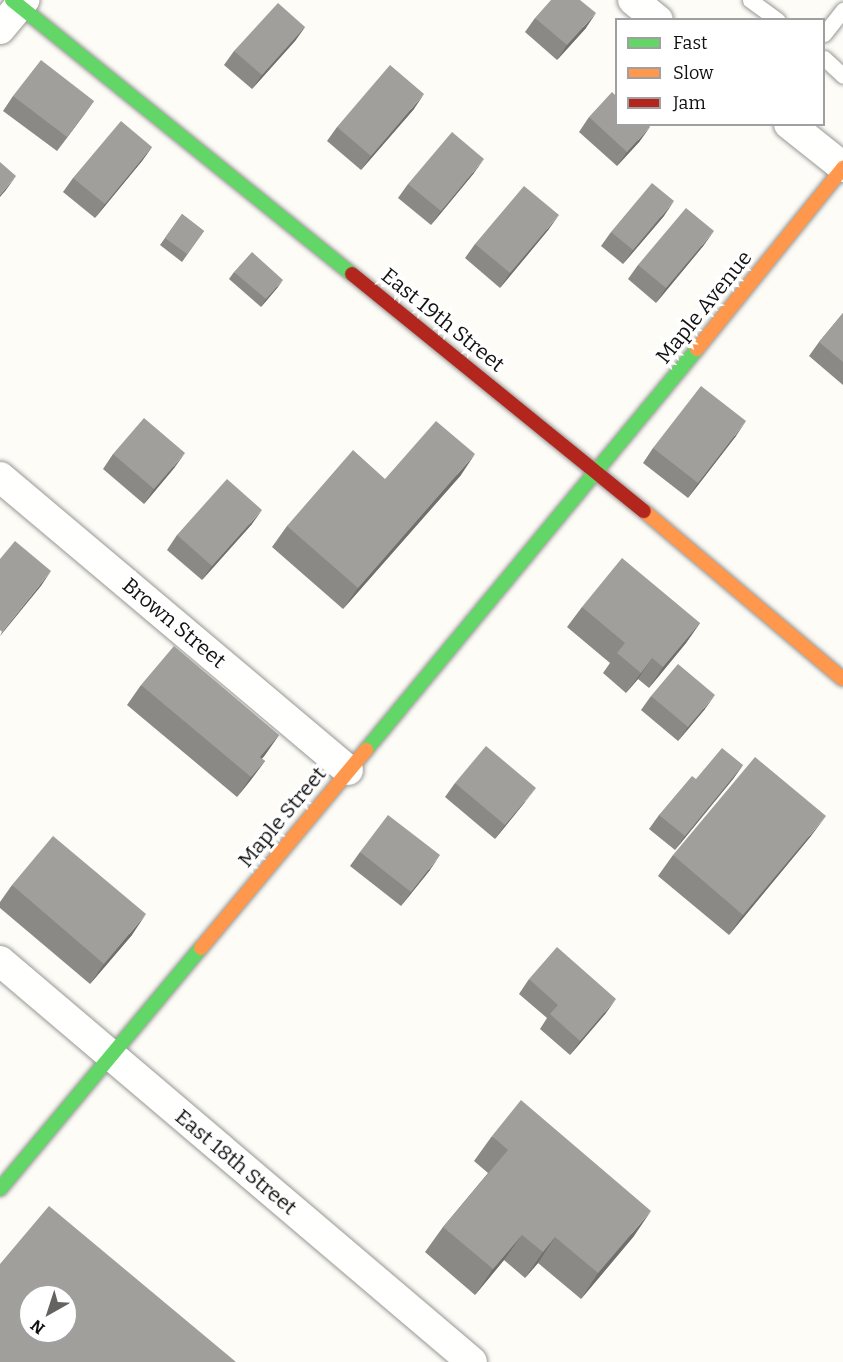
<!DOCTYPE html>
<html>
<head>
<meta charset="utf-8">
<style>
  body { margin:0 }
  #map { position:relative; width:843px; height:1362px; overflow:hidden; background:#fdfcf7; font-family:Bitter,serif }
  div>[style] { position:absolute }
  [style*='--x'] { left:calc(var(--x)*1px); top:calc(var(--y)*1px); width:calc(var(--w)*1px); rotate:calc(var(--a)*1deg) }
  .roads { filter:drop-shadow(0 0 2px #979795) drop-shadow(0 0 2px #979795) }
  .lane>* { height:15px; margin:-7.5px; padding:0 7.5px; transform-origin:7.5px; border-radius:7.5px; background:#fffffe }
  .street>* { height:30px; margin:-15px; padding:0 15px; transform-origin:15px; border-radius:15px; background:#fffffe }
  .fast>* { height:14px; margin:-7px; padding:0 7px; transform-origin:7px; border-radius:7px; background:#63d668 }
  .slow>* { height:14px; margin:-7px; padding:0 7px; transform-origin:7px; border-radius:7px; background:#ff974d }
  .jam>* { height:14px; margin:-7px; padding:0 7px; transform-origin:7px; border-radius:7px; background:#b3261e }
  .wall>* { inset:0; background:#8a8986 }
  .shaded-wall>* { inset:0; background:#716f6d }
  .building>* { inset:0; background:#a19f9c }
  span { translate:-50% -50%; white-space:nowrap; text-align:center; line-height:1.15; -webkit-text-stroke:6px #fff; paint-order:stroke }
  .street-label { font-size:21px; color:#111 }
  .legend { position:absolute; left:615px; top:18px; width:210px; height:108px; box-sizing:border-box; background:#fff; border:2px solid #a0a0a0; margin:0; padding:8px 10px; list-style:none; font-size:18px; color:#111 }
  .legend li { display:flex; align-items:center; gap:12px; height:30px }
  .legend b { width:30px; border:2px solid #a0a0a0 }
  .north { position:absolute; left:18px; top:1284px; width:60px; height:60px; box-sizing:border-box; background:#fff; border:2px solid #a0a0a0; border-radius:50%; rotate:219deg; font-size:16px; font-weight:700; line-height:24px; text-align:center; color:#111 }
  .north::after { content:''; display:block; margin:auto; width:21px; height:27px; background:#646362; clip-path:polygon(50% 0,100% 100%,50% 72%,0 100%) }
</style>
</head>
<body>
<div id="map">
  <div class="roads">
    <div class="lane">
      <div style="--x:750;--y:0;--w:34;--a:36"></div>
      <div style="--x:824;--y:34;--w:31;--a:-52"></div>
      <div style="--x:824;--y:58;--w:26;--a:43"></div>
    </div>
    <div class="street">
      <div style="--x:633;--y:0;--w:32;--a:39"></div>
      <div style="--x:0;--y:29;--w:38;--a:-50"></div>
      <div style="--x:789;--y:124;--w:69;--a:38.5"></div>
      <div style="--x:0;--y:477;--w:455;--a:40.1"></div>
      <div style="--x:0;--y:961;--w:619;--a:40.35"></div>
    </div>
    <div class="fast">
      <div style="--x:12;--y:0;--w:437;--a:38.9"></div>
      <div style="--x:366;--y:750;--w:520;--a:-50.46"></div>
      <div style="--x:0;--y:1189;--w:314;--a:-50.2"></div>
    </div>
    <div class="slow">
      <div style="--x:697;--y:349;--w:233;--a:-51.1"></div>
      <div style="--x:644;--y:511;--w:260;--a:40.2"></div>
      <div style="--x:201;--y:948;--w:258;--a:-50.2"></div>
    </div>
    <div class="jam">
      <div style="--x:352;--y:274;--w:376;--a:39.1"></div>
    </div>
  </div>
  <div class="wall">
    <div style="clip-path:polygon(535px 18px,586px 28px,557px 60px,525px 32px)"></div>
    <div style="clip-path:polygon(305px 27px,295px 41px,252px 89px,224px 65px,234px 51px)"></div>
    <div style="clip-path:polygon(13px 96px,94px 101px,57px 151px,3px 111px)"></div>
    <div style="clip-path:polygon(414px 109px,361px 170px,327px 141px,337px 127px)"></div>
    <div style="clip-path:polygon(589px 117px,640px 141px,617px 166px,579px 132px)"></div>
    <div style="clip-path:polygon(152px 147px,142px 161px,95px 218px,63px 192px,73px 178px)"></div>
    <div style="clip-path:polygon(474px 173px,431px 225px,398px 198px,408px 184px)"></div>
    <div style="clip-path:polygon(182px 214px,204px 231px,182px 262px,160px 245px)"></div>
    <div style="clip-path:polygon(664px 216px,623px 264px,601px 246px,611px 232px)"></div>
    <div style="clip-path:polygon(549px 229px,500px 288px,465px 258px,475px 244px)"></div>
    <div style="clip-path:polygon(704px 245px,656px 303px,628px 279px,638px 265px)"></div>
    <div style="clip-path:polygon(234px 272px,278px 287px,261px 307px,229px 279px)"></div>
    <div style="clip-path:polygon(843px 313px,843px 385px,809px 356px,819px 342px)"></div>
    <div style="clip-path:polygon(736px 436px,688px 498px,643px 463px,653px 448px)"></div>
    <div style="clip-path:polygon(113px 454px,175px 467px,144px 504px,103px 469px)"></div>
    <div style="clip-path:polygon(461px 475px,343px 609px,272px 547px,287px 526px,385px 479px)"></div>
    <div style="clip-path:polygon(252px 524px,202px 580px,167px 550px,177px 535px)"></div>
    <div style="clip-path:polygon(582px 607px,700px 623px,686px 643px,649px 688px,638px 679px,626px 693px,603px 673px,610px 663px,567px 627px)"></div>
    <div style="clip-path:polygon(141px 685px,279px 735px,262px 759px,265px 761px,250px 781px,237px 797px,127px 705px)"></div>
    <div style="clip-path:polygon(651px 696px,705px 709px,678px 741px,641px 710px)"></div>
    <div style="clip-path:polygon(743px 765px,733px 779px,675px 850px,649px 829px,659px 815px)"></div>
    <div style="clip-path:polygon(455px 783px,525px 802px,495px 839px,445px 797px)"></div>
    <div style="clip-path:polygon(811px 836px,729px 935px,658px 876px,673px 855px)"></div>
    <div style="clip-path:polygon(360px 852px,430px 870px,401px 906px,350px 866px)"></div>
    <div style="clip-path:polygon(12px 885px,132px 935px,90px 984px,0 908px,0 902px)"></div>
    <div style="clip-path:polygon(529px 979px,606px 1013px,570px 1055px,540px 1029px,547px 1018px,519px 994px)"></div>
    <div style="clip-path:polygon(492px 1136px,634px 1236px,581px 1299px,538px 1263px,525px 1278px,504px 1260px,475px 1295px,425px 1252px,443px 1227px,488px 1173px,474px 1161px)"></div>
  </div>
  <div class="shaded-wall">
    <div style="clip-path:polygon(596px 13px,586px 28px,557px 60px,567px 45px)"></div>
    <div style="clip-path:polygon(305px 27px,295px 41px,252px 89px,262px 75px)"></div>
    <div style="clip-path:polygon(424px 94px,414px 109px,361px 170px,371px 156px)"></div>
    <div style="clip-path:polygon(94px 101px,84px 115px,57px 151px,67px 137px)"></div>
    <div style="clip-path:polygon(650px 127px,640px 141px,617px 166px,627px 152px)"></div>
    <div style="clip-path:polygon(152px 147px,142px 161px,95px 218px,105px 204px)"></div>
    <div style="clip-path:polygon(484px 159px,474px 173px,431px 225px,441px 211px)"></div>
    <div style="clip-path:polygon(16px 176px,6px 190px,0 197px,0 195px)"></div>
    <div style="clip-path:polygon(674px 201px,664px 216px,623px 264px,633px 250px)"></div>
    <div style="clip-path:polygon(559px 215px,549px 229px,500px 288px,510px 273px)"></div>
    <div style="clip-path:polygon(714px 231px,704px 245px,656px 303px,666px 288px)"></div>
    <div style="clip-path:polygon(283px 280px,278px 287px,261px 307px,266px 299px)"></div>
    <div style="clip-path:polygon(746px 421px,736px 436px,688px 498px,698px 483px)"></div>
    <div style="clip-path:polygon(185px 453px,175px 467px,144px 504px,154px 489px)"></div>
    <div style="clip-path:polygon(475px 454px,461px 475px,343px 609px,358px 588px)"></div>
    <div style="clip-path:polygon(262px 510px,252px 524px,202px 580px,212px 566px)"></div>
    <div style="clip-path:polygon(51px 571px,41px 586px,0 636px,2px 632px)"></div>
    <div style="clip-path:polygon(700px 623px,686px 643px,649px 688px,663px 667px)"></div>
    <div style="clip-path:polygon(652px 658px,638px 679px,626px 693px,641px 673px)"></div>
    <div style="clip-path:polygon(715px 695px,705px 709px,678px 741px,688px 727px)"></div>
    <div style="clip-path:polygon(279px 735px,265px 755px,248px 774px,260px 757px)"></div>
    <div style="clip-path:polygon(265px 761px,250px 781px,237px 797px,251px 777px)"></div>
    <div style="clip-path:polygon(743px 765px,733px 779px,675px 850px,685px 836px)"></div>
    <div style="clip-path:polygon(536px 788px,525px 802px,495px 839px,505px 825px)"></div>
    <div style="clip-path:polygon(826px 816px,811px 836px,729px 935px,743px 915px)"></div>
    <div style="clip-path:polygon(440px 855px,430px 870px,401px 906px,411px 892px)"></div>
    <div style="clip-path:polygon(146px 914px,132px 935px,90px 984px,104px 964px)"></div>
    <div style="clip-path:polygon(616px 999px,606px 1013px,570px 1055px,580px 1041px)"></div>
    <div style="clip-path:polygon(651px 1211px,634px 1236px,581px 1299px,598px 1273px)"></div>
    <div style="clip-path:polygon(522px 1235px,504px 1260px,475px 1295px,493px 1269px)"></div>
    <div style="clip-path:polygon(555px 1237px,538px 1263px,525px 1278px,543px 1252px)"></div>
  </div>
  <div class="building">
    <div style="clip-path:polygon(551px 0,580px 0,596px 13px,567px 45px,535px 18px)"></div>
    <div style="clip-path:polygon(278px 3px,305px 27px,262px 75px,234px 51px)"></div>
    <div style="clip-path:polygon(41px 60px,94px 101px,67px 137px,13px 96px)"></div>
    <div style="clip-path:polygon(390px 65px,424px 94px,371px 156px,337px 127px)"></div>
    <div style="clip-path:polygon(612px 92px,616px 96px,616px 124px,648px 124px,650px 127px,627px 152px,589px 117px)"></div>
    <div style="clip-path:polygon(121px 121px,152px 147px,105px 204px,73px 178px)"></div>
    <div style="clip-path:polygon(452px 132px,484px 159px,441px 211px,408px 184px)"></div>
    <div style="clip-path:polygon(0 162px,16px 176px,0 195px)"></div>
    <div style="clip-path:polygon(652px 183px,674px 201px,633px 250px,611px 232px)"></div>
    <div style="clip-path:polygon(524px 186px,559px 215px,510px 273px,475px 244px)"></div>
    <div style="clip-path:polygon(686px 208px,714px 231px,666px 288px,638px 265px)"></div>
    <div style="clip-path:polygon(182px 214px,204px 231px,187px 254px,165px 238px)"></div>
    <div style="clip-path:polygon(252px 252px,283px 280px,266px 299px,234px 272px)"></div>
    <div style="clip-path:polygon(843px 313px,843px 362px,819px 342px)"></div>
    <div style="clip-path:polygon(701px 386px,746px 421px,698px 483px,653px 448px)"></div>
    <div style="clip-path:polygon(144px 418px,185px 453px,154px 489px,113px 454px)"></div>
    <div style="clip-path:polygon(436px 421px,475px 454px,358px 588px,287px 526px,353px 450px,385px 479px)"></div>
    <div style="clip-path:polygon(227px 479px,262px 510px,212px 566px,177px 535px)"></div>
    <div style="clip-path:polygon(15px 541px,51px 571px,2px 632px,0 630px,0 559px)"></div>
    <div style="clip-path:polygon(622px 558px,700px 623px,663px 667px,652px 658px,641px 673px,617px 653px,625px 643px,582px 607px)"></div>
    <div style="clip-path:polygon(174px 646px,279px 735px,260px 757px,265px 761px,251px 777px,141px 685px)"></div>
    <div style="clip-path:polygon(678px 664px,715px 695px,688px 727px,651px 696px)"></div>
    <div style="clip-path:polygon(486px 746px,536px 788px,505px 825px,455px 783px)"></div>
    <div style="clip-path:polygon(722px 748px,743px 765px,685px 836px,659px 815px,692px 776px,696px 779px)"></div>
    <div style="clip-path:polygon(755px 757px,826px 816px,743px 915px,673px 855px)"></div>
    <div style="clip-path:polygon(388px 815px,440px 855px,411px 892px,360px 852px)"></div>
    <div style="clip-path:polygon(53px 836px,146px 914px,104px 964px,12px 885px)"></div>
    <div style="clip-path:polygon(557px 947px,616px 999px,580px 1041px,550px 1014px,558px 1005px,529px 979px)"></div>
    <div style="clip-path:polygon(521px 1100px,651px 1211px,598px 1273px,555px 1237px,543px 1252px,522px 1235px,493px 1269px,443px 1227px,508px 1150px,492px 1136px)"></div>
    <div style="clip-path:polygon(evenodd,49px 1206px,236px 1362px,0 1362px,0 1264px,49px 1206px,30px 1296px,66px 1296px,66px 1332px,30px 1332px,30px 1296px)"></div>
  </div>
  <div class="street-label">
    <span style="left:704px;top:307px;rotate:-51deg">Maple Avenue</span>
    <span style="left:443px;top:320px;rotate:39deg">East 19th Street</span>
    <span style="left:174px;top:623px;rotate:40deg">Brown Street</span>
    <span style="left:282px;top:817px;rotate:-50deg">Maple Street</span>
    <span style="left:236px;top:1162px;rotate:40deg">East 18th Street</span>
  </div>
  <ul class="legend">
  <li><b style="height:8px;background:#63d668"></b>Fast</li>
  <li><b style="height:8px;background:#ff974d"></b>Slow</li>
  <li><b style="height:8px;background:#b3261e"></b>Jam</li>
  </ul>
  <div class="north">N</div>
</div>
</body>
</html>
